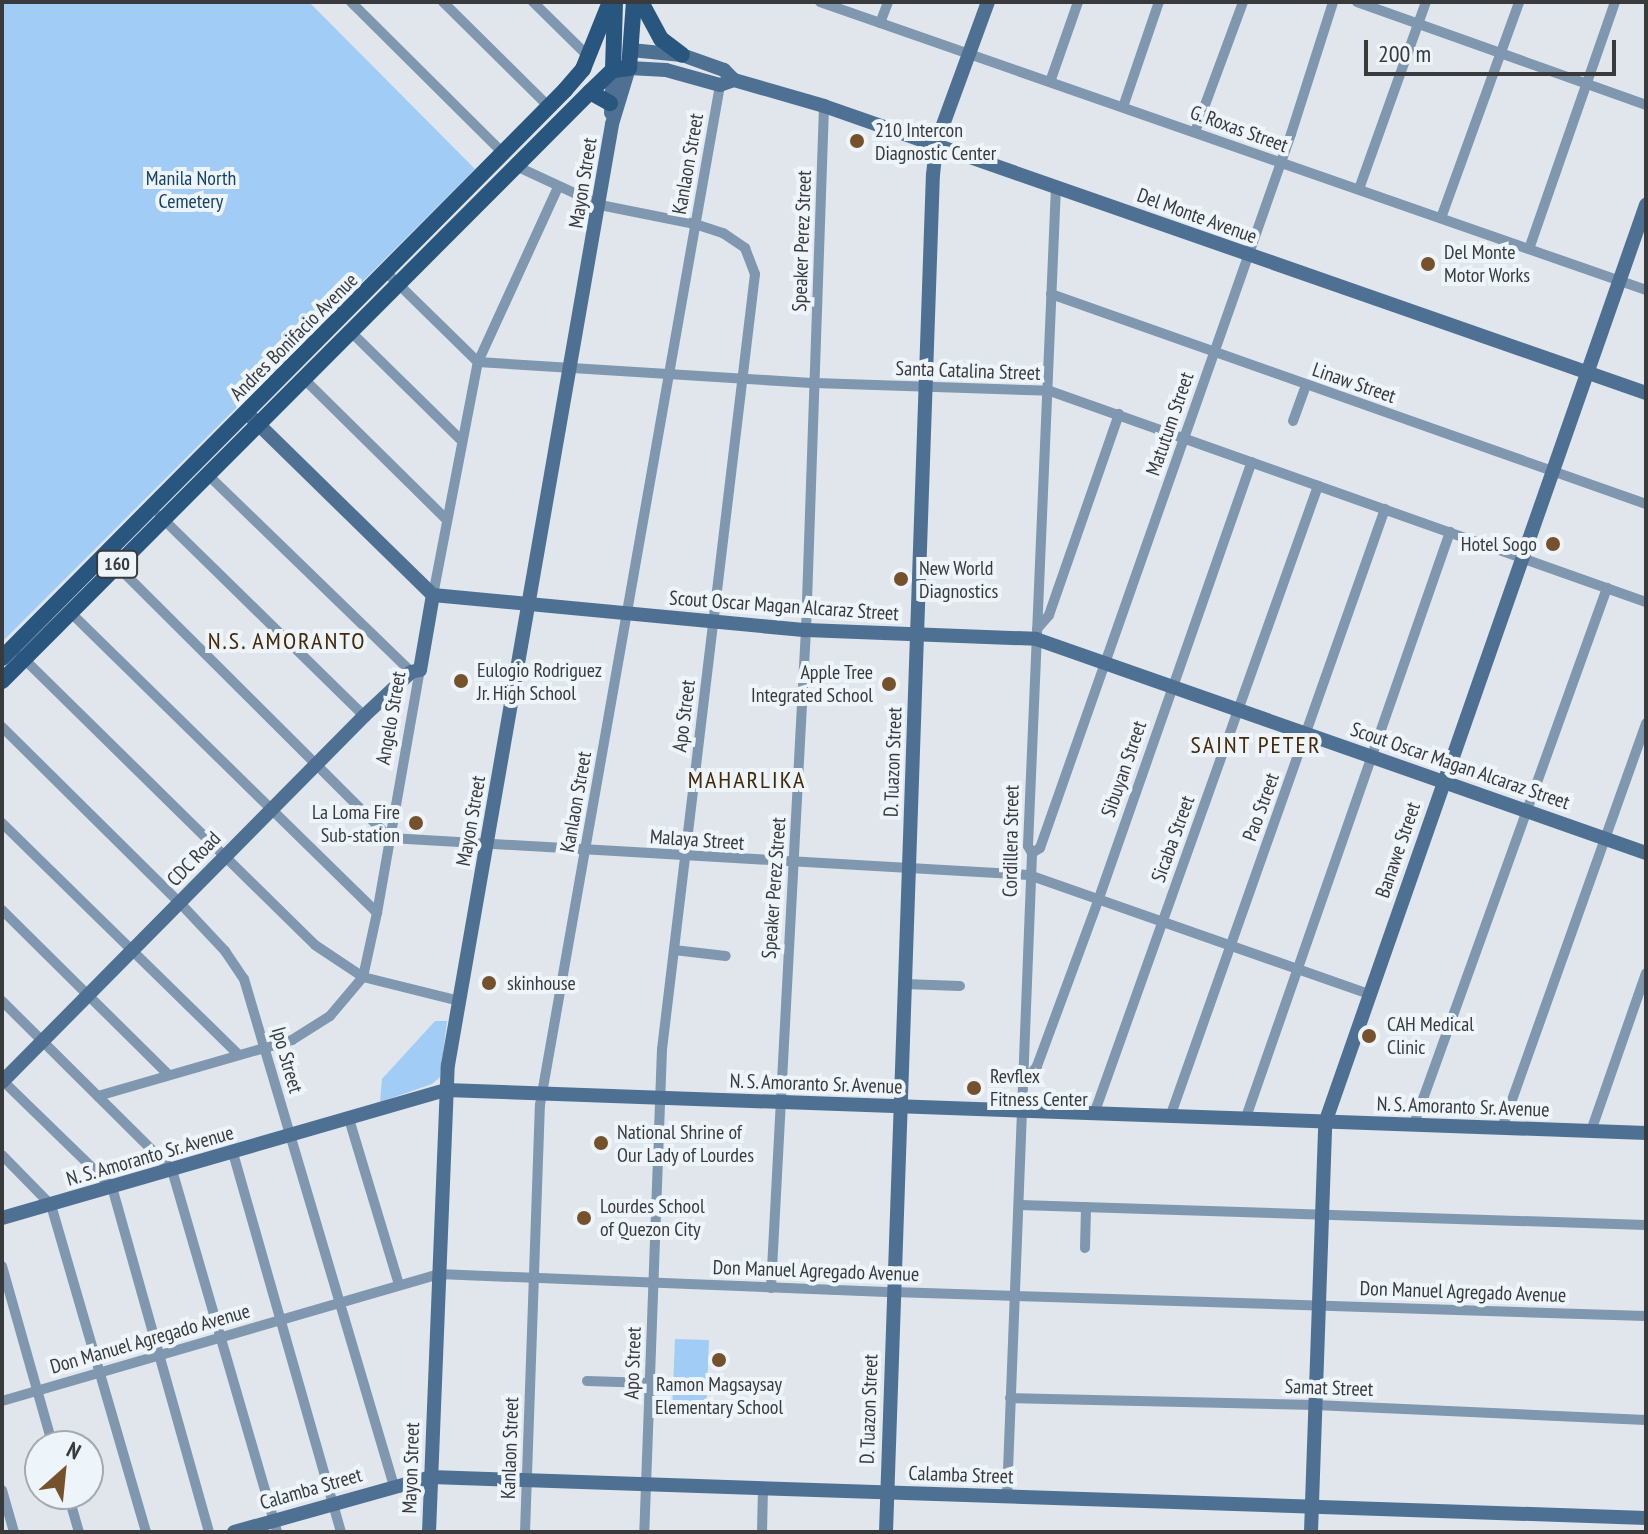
<!DOCTYPE html>
<html>
<head>
<meta charset="utf-8">
<style>
  body { margin:0 }
  #map { position:relative; width:1648px; height:1534px; overflow:hidden; background:#e0e6ec; font-family:"PT Sans Narrow",sans-serif }
  div>[style] { position:absolute }
  [style*='--x'] { left:calc(var(--x)*1px); top:calc(var(--y)*1px); width:calc(var(--w)*1px); rotate:calc(var(--a)*1deg) }
  .green>* { inset:0; background:#a1ccf5 }
  .street>* { height:10px; margin:-5px; padding:0 5px; transform-origin:5px; border-radius:5px; background:#7f97af }
  .secondary>* { height:14px; margin:-7px; padding:0 7px; transform-origin:7px; border-radius:7px; background:#4e7193 }
  .primary>* { height:16px; margin:-8px; padding:0 8px; transform-origin:8px; border-radius:8px; background:#29567f }
  .dots>* { width:22px; height:22px; translate:-50% -50%; box-sizing:border-box; border:4px solid #edf4fa; border-radius:50% }
  span { translate:-50% -50%; white-space:nowrap; text-align:center; line-height:1.15; -webkit-text-stroke:8px #edf4fa; paint-order:stroke }
  .shield-label span { padding:2px 6px; background:#edf4fa; border:2px solid; border-radius:6px; -webkit-text-stroke-width:0 }
  .shield-label { font-size:18px; color:#383a3c; font-weight:700 }
  .street-label { font-size:20px; color:#383a3c }
  .poi-label { font-size:20px; color:#383a3c }
  .left { translate:0 -50%; text-align:left }
  .right { translate:-100% -50%; text-align:right }
  .park-label { font-size:20px; color:#174165 }
  .quarter-label { font-size:24px; color:#442a08; letter-spacing:2px }
  .frame { position:absolute; inset:0; border:4px solid #383a3c; pointer-events:none }
  .north { position:absolute; left:24px; top:1430px; width:80px; height:80px; box-sizing:border-box; background:#edf4fa; border:2px solid #a5aaae; border-radius:50%; rotate:27deg; font-size:22px; font-weight:700; line-height:32px; text-align:center; color:#383a3c }
  .north::after { content:''; display:block; margin:auto; width:28px; height:36px; background:#75522b; clip-path:polygon(50% 0,100% 100%,50% 72%,0 100%) }
  .scale { position:absolute; left:1364px; top:40px; width:252px; height:36px; box-sizing:border-box; border:4px solid #383a3c; border-top:0; padding-left:10px; font-size:24px; line-height:28px; white-space:nowrap; color:#383a3c; -webkit-text-stroke:6px #edf4fa; paint-order:stroke }
</style>
</head>
<body>
<div id="map">
  <div class="green">
    <div style="clip-path:polygon(2px 2px,309px 2px,475px 169px,2px 642px)"></div>
    <div style="clip-path:polygon(435px 1021px,447px 1021px,440px 1077px,432px 1084px,380px 1102px,382px 1079px)"></div>
    <div style="clip-path:polygon(675px 1339px,709px 1340px,706px 1414px,672px 1413px)"></div>
  </div>
  <div class="street">
    <div style="--x:351;--y:2;--w:216;--a:44.8"></div>
    <div style="--x:443;--y:2;--w:149;--a:44.7"></div>
    <div style="--x:533;--y:2;--w:78;--a:44.5"></div>
    <div style="--x:820;--y:2;--w:875;--a:19.22"></div>
    <div style="--x:1357;--y:2;--w:307;--a:19.6"></div>
    <div style="--x:880;--y:23;--w:22;--a:-69"></div>
    <div style="--x:1050;--y:82;--w:85;--a:-70.7"></div>
    <div style="--x:1123;--y:107;--w:111;--a:-71.1"></div>
    <div style="--x:1195;--y:132;--w:139;--a:-69.7"></div>
    <div style="--x:516;--y:166;--w:93;--a:24.9"></div>
    <div style="--x:600;--y:205;--w:97;--a:11.3"></div>
    <div style="--x:695;--y:224;--w:29;--a:18"></div>
    <div style="--x:723;--y:233;--w:27;--a:34"></div>
    <div style="--x:745;--y:248;--w:28;--a:69"></div>
    <div style="--x:755;--y:274;--w:781;--a:96.84"></div>
    <div style="--x:662;--y:1049;--w:483;--a:92.1"></div>
    <div style="--x:1359;--y:189;--w:199;--a:-70.3"></div>
    <div style="--x:1441;--y:218;--w:230;--a:-70.1"></div>
    <div style="--x:1529;--y:249;--w:262;--a:-70.8"></div>
    <div style="--x:387;--y:273;--w:127;--a:44.4"></div>
    <div style="--x:478;--y:362;--w:338;--a:3.6"></div>
    <div style="--x:815;--y:383;--w:235;--a:1.9"></div>
    <div style="--x:1050;--y:391;--w:632;--a:19.5"></div>
    <div style="--x:1051;--y:294;--w:631;--a:19.44"></div>
    <div style="--x:350;--y:331;--w:154;--a:44.5"></div>
    <div style="--x:303;--y:378;--w:202;--a:44.6"></div>
    <div style="--x:1293;--y:421;--w:38;--a:-70"></div>
    <div style="--x:207;--y:474;--w:284;--a:44.1"></div>
    <div style="--x:160;--y:516;--w:286;--a:44.4"></div>
    <div style="--x:116;--y:565;--w:387;--a:44.9"></div>
    <div style="--x:390;--y:838;--w:640;--a:3.31"></div>
    <div style="--x:1029;--y:875;--w:359;--a:19.3"></div>
    <div style="--x:433;--y:595;--w:237;--a:-79.1"></div>
    <div style="--x:478;--y:362;--w:192;--a:-65.4"></div>
    <div style="--x:70;--y:612;--w:430;--a:44.4"></div>
    <div style="--x:1037;--y:629;--w:18;--a:-49"></div>
    <div style="--x:1049;--y:615;--w:213;--a:-70.8"></div>
    <div style="--x:21;--y:656;--w:412;--a:44.5"></div>
    <div style="--x:315;--y:945;--w:58;--a:33.7"></div>
    <div style="--x:363;--y:977;--w:100;--a:13.9"></div>
    <div style="--x:2;--y:727;--w:250;--a:44.7"></div>
    <div style="--x:180;--y:903;--w:66;--a:46.8"></div>
    <div style="--x:225;--y:951;--w:34;--a:56"></div>
    <div style="--x:244;--y:979;--w:529;--a:73.52"></div>
    <div style="--x:2;--y:823;--w:330;--a:44.4"></div>
    <div style="--x:1032;--y:853;--w:9;--a:-32"></div>
    <div style="--x:1040;--y:848;--w:757;--a:-70.63"></div>
    <div style="--x:1291;--y:134;--w:139;--a:-72.3"></div>
    <div style="--x:2;--y:910;--w:233;--a:44.7"></div>
    <div style="--x:674;--y:950;--w:52;--a:6.6"></div>
    <div style="--x:904;--y:984;--w:56;--a:2"></div>
    <div style="--x:2;--y:1001;--w:240;--a:44.8"></div>
    <div style="--x:172;--y:1170;--w:377;--a:73.8"></div>
    <div style="--x:2;--y:1080;--w:153;--a:44.2"></div>
    <div style="--x:112;--y:1187;--w:358;--a:74.3"></div>
    <div style="--x:1025;--y:1082;--w:20;--a:-53"></div>
    <div style="--x:1037;--y:1066;--w:179;--a:-69.7"></div>
    <div style="--x:1099;--y:898;--w:462;--a:-70.7"></div>
    <div style="--x:98;--y:1096;--w:202;--a:-16.1"></div>
    <div style="--x:292;--y:1040;--w:45;--a:-32.3"></div>
    <div style="--x:330;--y:1016;--w:51;--a:-49.8"></div>
    <div style="--x:363;--y:977;--w:66;--a:-77.7"></div>
    <div style="--x:377;--y:913;--w:247;--a:-80"></div>
    <div style="--x:1094;--y:1114;--w:667;--a:-70.37"></div>
    <div style="--x:1170;--y:1117;--w:645;--a:-70.53"></div>
    <div style="--x:349;--y:1119;--w:173;--a:73.2"></div>
    <div style="--x:1245;--y:1120;--w:623;--a:-70.78"></div>
    <div style="--x:1414;--y:1124;--w:570;--a:-70.2"></div>
    <div style="--x:1502;--y:1128;--w:430;--a:-70.4"></div>
    <div style="--x:1591;--y:1131;--w:167;--a:-70.8"></div>
    <div style="--x:233;--y:1153;--w:394;--a:74.1"></div>
    <div style="--x:2;--y:1155;--w:70;--a:45.6"></div>
    <div style="--x:51;--y:1205;--w:341;--a:73.8"></div>
    <div style="--x:1020;--y:1205;--w:626;--a:1.83"></div>
    <div style="--x:1085;--y:1248;--w:41;--a:-88.6"></div>
    <div style="--x:2;--y:1266;--w:187;--a:74.2"></div>
    <div style="--x:771;--y:1288;--w:659;--a:-86.96"></div>
    <div style="--x:806;--y:630;--w:524;--a:-88.03"></div>
    <div style="--x:587;--y:1381;--w:63;--a:1.8"></div>
    <div style="--x:1010;--y:1398;--w:305;--a:1.3"></div>
    <div style="--x:1315;--y:1405;--w:331;--a:2.6"></div>
    <div style="--x:2;--y:1401;--w:454;--a:-16.2"></div>
    <div style="--x:438;--y:1274;--w:455;--a:2.3"></div>
    <div style="--x:893;--y:1292;--w:753;--a:1.83"></div>
    <div style="--x:2;--y:1490;--w:44;--a:74.1"></div>
    <div style="--x:68;--y:1494;--w:40;--a:74"></div>
    <div style="--x:1007;--y:1496;--w:643;--a:-87.77"></div>
    <div style="--x:1032;--y:853;--w:8;--a:-120"></div>
    <div style="--x:1028;--y:846;--w:660;--a:-87.57"></div>
    <div style="--x:525;--y:1532;--w:427;--a:-88"></div>
    <div style="--x:540;--y:1105;--w:1036;--a:-79.99"></div>
    <div style="--x:762;--y:1532;--w:44;--a:-88.7"></div>
  </div>
  <div class="secondary">
    <div style="--x:631;--y:50;--w:51;--a:5.6"></div>
    <div style="--x:682;--y:55;--w:45;--a:19.7"></div>
    <div style="--x:724;--y:70;--w:14;--a:45"></div>
    <div style="--x:734;--y:80;--w:94;--a:16.1"></div>
    <div style="--x:824;--y:106;--w:871;--a:19.25"></div>
    <div style="--x:611;--y:113;--w:43;--a:-87.3"></div>
    <div style="--x:250;--y:416;--w:256;--a:44.4"></div>
    <div style="--x:433;--y:595;--w:375;--a:5.4"></div>
    <div style="--x:806;--y:630;--w:230;--a:2.2"></div>
    <div style="--x:1036;--y:639;--w:646;--a:19.33"></div>
    <div style="--x:2;--y:1082;--w:515;--a:-45.31"></div>
    <div style="--x:364;--y:716;--w:64;--a:-43.1"></div>
    <div style="--x:411;--y:672;--w:9;--a:-13"></div>
    <div style="--x:420;--y:670;--w:76;--a:-80.2"></div>
    <div style="--x:2;--y:1218;--w:462;--a:-16.1"></div>
    <div style="--x:446;--y:1090;--w:1201;--a:2.05"></div>
    <div style="--x:234;--y:1532;--w:205;--a:-15.6"></div>
    <div style="--x:431;--y:1477;--w:1216;--a:1.93"></div>
    <div style="--x:429;--y:1532;--w:467;--a:-87.7"></div>
    <div style="--x:448;--y:1065;--w:955;--a:-80.11"></div>
    <div style="--x:612;--y:124;--w:59;--a:-73.1"></div>
    <div style="--x:629;--y:68;--w:37;--a:3"></div>
    <div style="--x:666;--y:70;--w:56;--a:15.5"></div>
    <div style="--x:720;--y:85;--w:15;--a:-20"></div>
    <div style="--x:886;--y:1532;--w:1358;--a:-88.02"></div>
    <div style="--x:933;--y:175;--w:31;--a:-84"></div>
    <div style="--x:936;--y:144;--w:151;--a:-69.9"></div>
    <div style="--x:1311;--y:1532;--w:409;--a:-88"></div>
    <div style="--x:1325;--y:1123;--w:973;--a:-70.73"></div>
  </div>
  <div class="primary">
    <div style="--x:641;--y:2;--w:42;--a:61.6"></div>
    <div style="--x:661;--y:39;--w:26;--a:37"></div>
    <div style="--x:613;--y:70;--w:68;--a:-88.3"></div>
    <div style="--x:590;--y:92;--w:23;--a:29"></div>
    <div style="--x:2;--y:658;--w:800;--a:-45.25"></div>
    <div style="--x:565;--y:90;--w:28;--a:-49"></div>
    <div style="--x:583;--y:69;--w:72;--a:-68.1"></div>
    <div style="--x:2;--y:681;--w:832;--a:-45.05"></div>
    <div style="--x:590;--y:92;--w:32;--a:-44"></div>
    <div style="--x:613;--y:70;--w:16;--a:-7"></div>
    <div style="--x:629;--y:68;--w:66;--a:-85.7"></div>
  </div>
  <div class="dots">
    <div style="left:857px;top:141px;background:#75522b"></div>
    <div style="left:1428px;top:264px;background:#75522b"></div>
    <div style="left:1553px;top:544px;background:#75522b"></div>
    <div style="left:901px;top:579px;background:#75522b"></div>
    <div style="left:461px;top:681px;background:#75522b"></div>
    <div style="left:889px;top:684px;background:#75522b"></div>
    <div style="left:416px;top:823px;background:#75522b"></div>
    <div style="left:489px;top:983px;background:#75522b"></div>
    <div style="left:1369px;top:1036px;background:#75522b"></div>
    <div style="left:974px;top:1088px;background:#75522b"></div>
    <div style="left:601px;top:1143px;background:#75522b"></div>
    <div style="left:584px;top:1218px;background:#75522b"></div>
    <div style="left:719px;top:1360px;background:#75522b"></div>
  </div>
  <div class="shield-label">
    <span style="left:117px;top:564px">160</span>
  </div>
  <div class="street-label">
    <span style="left:1239px;top:129px;rotate:20deg">G. Roxas Street</span>
    <span style="left:688px;top:164px;rotate:-80deg">Kanlaon Street</span>
    <span style="left:583px;top:183px;rotate:-81deg">Mayon Street</span>
    <span style="left:1197px;top:216px;rotate:20deg">Del Monte Avenue</span>
    <span style="left:802px;top:241px;rotate:-88deg">Speaker Perez Street</span>
    <span style="left:294px;top:337px;rotate:-45deg">Andres Bonifacio Avenue</span>
    <span style="left:968px;top:371px;rotate:2deg">Santa Catalina Street</span>
    <span style="left:1354px;top:383px;rotate:19deg">Linaw Street</span>
    <span style="left:1170px;top:424px;rotate:-71deg">Matutum Street</span>
    <span style="left:784px;top:606px;rotate:4deg">Scout Oscar Magan Alcaraz Street</span>
    <span style="left:684px;top:716px;rotate:-83deg">Apo Street</span>
    <span style="left:391px;top:718px;rotate:-80deg">Angelo Street</span>
    <span style="left:893px;top:762px;rotate:-88deg">D. Tuazon Street</span>
    <span style="left:1460px;top:766px;rotate:19deg">Scout Oscar Magan Alcaraz Street</span>
    <span style="left:1124px;top:769px;rotate:-71deg">Sibuyan Street</span>
    <span style="left:576px;top:802px;rotate:-80deg">Kanlaon Street</span>
    <span style="left:1261px;top:807px;rotate:-70deg">Pao Street</span>
    <span style="left:471px;top:821px;rotate:-80deg">Mayon Street</span>
    <span style="left:1173px;top:839px;rotate:-70deg">Sicaba Street</span>
    <span style="left:697px;top:840px;rotate:4deg">Malaya Street</span>
    <span style="left:1011px;top:841px;rotate:-89deg">Cordillera Street</span>
    <span style="left:1398px;top:850px;rotate:-71deg">Banawe Street</span>
    <span style="left:194px;top:859px;rotate:-46deg">CDC Road</span>
    <span style="left:774px;top:888px;rotate:-86deg">Speaker Perez Street</span>
    <span style="left:287px;top:1060px;rotate:74deg">Ipo Street</span>
    <span style="left:816px;top:1084px;rotate:2deg">N. S. Amoranto Sr. Avenue</span>
    <span style="left:1463px;top:1107px;rotate:2deg">N. S. Amoranto Sr. Avenue</span>
    <span style="left:150px;top:1156px;rotate:-16deg">N. S. Amoranto Sr. Avenue</span>
    <span style="left:816px;top:1271px;rotate:2deg">Don Manuel Agregado Avenue</span>
    <span style="left:1463px;top:1292px;rotate:2deg">Don Manuel Agregado Avenue</span>
    <span style="left:150px;top:1339px;rotate:-16deg">Don Manuel Agregado Avenue</span>
    <span style="left:633px;top:1363px;rotate:-88deg">Apo Street</span>
    <span style="left:1329px;top:1388px;rotate:2deg">Samat Street</span>
    <span style="left:869px;top:1409px;rotate:-88deg">D. Tuazon Street</span>
    <span style="left:510px;top:1448px;rotate:-88deg">Kanlaon Street</span>
    <span style="left:411px;top:1468px;rotate:-88deg">Mayon Street</span>
    <span style="left:961px;top:1475px;rotate:2deg">Calamba Street</span>
    <span style="left:311px;top:1489px;rotate:-16deg">Calamba Street</span>
  </div>
  <div class="poi-label">
    <span class="left" style="left:875px;top:142px">210 Intercon<br>Diagnostic Center</span>
    <span class="left" style="left:1444px;top:264px">Del Monte<br>Motor Works</span>
    <span class="right" style="left:1537px;top:544px">Hotel Sogo</span>
    <span class="left" style="left:919px;top:580px">New World<br>Diagnostics</span>
    <span class="left" style="left:477px;top:682px">Eulogio Rodriguez<br>Jr. High School</span>
    <span class="right" style="left:873px;top:684px">Apple Tree<br>Integrated School</span>
    <span class="right" style="left:400px;top:824px">La Loma Fire<br>Sub-station</span>
    <span class="left" style="left:507px;top:983px">skinhouse</span>
    <span class="left" style="left:1387px;top:1036px">CAH Medical<br>Clinic</span>
    <span class="left" style="left:990px;top:1088px">Revflex<br>Fitness Center</span>
    <span class="left" style="left:617px;top:1144px">National Shrine of<br>Our Lady of Lourdes</span>
    <span class="left" style="left:600px;top:1218px">Lourdes School<br>of Quezon City</span>
    <span style="left:719px;top:1396px">Ramon Magsaysay<br>Elementary School</span>
  </div>
  <div class="park-label">
    <span style="left:191px;top:190px">Manila North<br>Cemetery</span>
  </div>
  <div class="quarter-label">
    <span style="left:287px;top:641px">N.S. AMORANTO</span>
    <span style="left:1256px;top:745px">SAINT PETER</span>
    <span style="left:747px;top:780px">MAHARLIKA</span>
  </div>
  <div class="frame"></div>
  <div class="north">N</div>
  <div class="scale">200 m</div>
</div>
</body>
</html>
